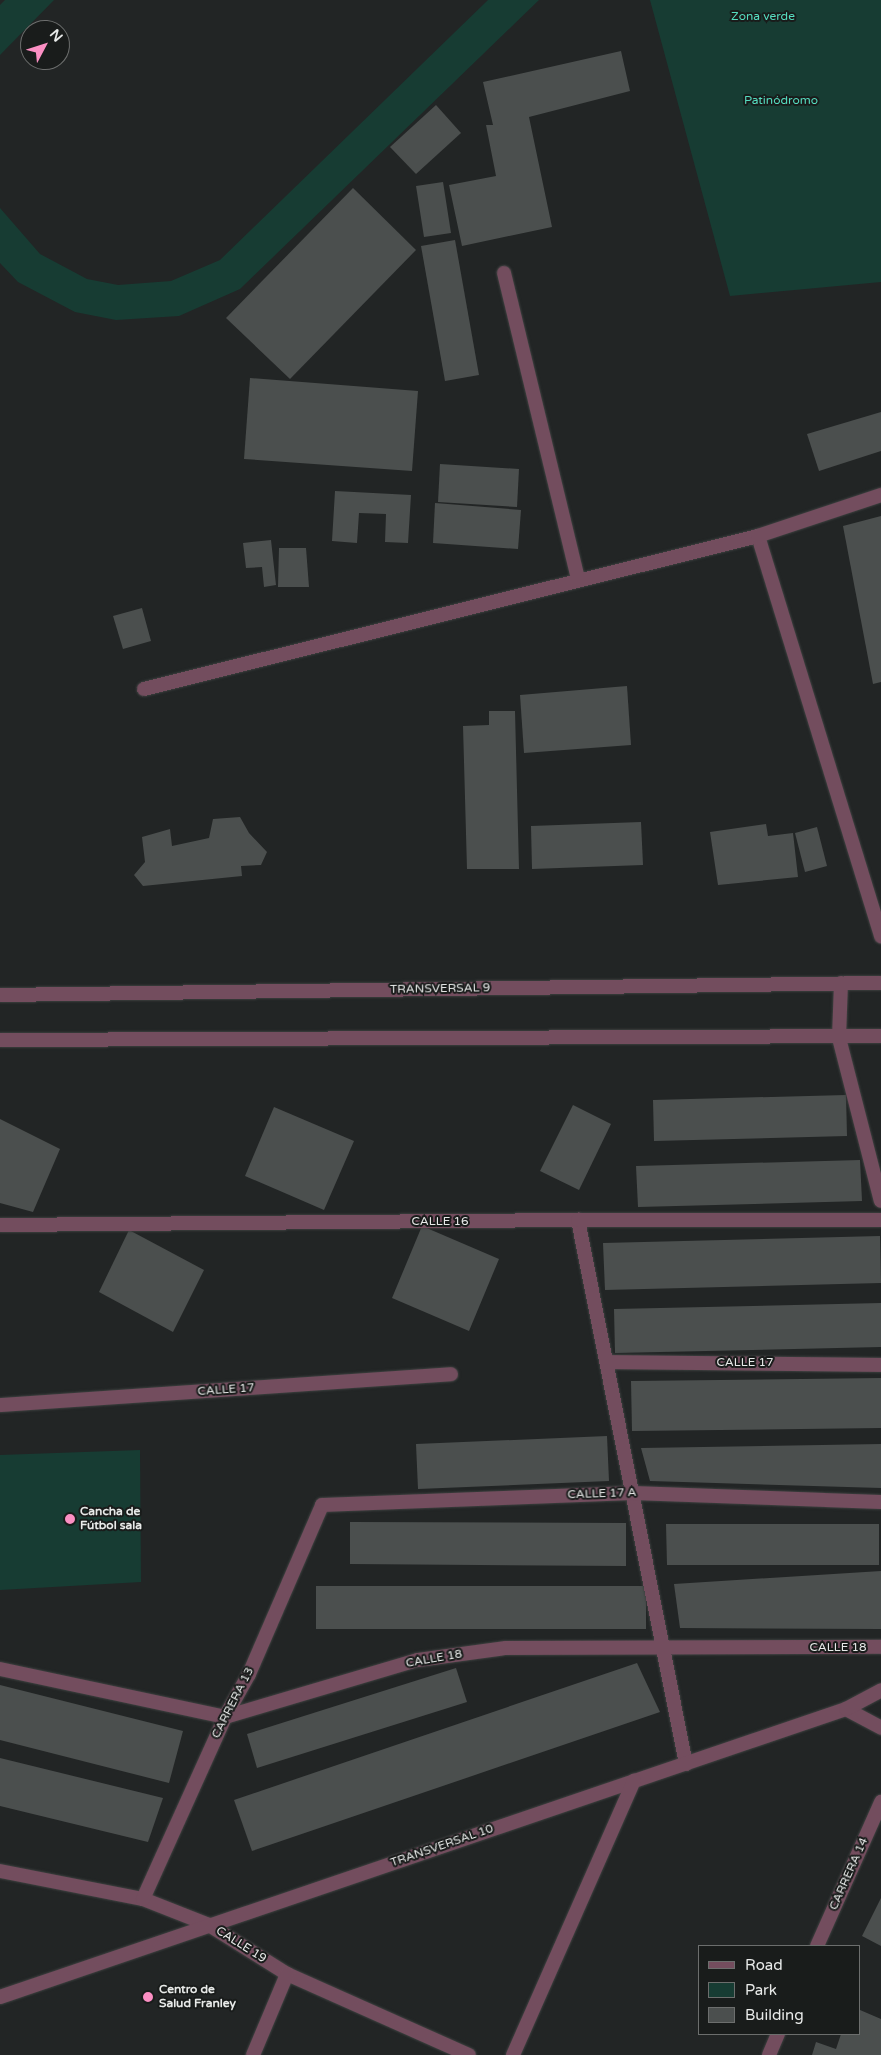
<!DOCTYPE html>
<html>
<head>
<meta charset="utf-8">
<style>
  body { margin:0 }
  #map { position:relative; width:881px; height:2055px; overflow:hidden; background:#222525; font-family:"Varela Round",sans-serif }
  div>[style] { position:absolute }
  [style*='--x'] { left:calc(var(--x)*1px); top:calc(var(--y)*1px); width:calc(var(--w)*1px); rotate:calc(var(--a)*1deg) }
  .green>* { inset:0; background:#173c33 }
  .building>* { inset:0; background:#4b4f4e }
  .roads { filter:drop-shadow(0 0 1px #3e4140) drop-shadow(0 0 1px #3e4140) }
  .pedestrian>* { height:14px; margin:-7px; padding:0 7px; transform-origin:7px; border-radius:7px; background:#734d5e }
  .minor>* { height:14px; margin:-7px; padding:0 7px; transform-origin:7px; border-radius:7px; background:#734d5e }
  .tertiary>* { height:14px; margin:-7px; padding:0 7px; transform-origin:7px; border-radius:7px; background:#734d5e }
  .dots>* { width:14px; height:14px; translate:-50% -50%; box-sizing:border-box; border:2px solid #191c1b; border-radius:50% }
  span { translate:-50% -50%; white-space:nowrap; text-align:center; line-height:1.15; -webkit-text-stroke:4px #191c1b; paint-order:stroke }
  .park-label { font-size:12px; color:#56ddc0 }
  .street-label { font-size:12px; color:#e8eae9 }
  .poi-label { font-size:12px; color:#e8eae9; font-weight:700 }
  .left { translate:0 -50%; text-align:left }
  .legend { position:absolute; left:698px; top:1945px; width:162px; height:90px; box-sizing:border-box; background:#191c1b; border:1px solid #6c6e6d; margin:0; padding:6px 9px; list-style:none; font-size:15px; color:#e8eae9 }
  .legend li { display:flex; align-items:center; gap:10px; height:25px }
  .legend b { width:25px; border:1px solid #6c6e6d }
  .north { position:absolute; left:20px; top:20px; width:50px; height:50px; box-sizing:border-box; background:#191c1b; border:1px solid #6c6e6d; border-radius:50%; rotate:50deg; font-size:14px; font-weight:700; line-height:20px; text-align:center; color:#e8eae9 }
  .north::after { content:''; display:block; margin:auto; width:18px; height:22px; background:#fb8fc3; clip-path:polygon(50% 0,100% 100%,50% 72%,0 100%) }
</style>
</head>
<body>
<div id="map">
  <div class="green">
    <div style="clip-path:polygon(5px 0,54px 0,0 55px,0 5px)"></div>
    <div style="clip-path:polygon(488px 0,539px 0,240px 289px,179px 316px,116px 320px,75px 312px,18px 282px,0 263px,0 208px,40px 254px,87px 279px,118px 285px,171px 281px,220px 260px)"></div>
    <div style="clip-path:polygon(650px 0,881px 0,881px 282px,730px 296px)"></div>
    <div style="clip-path:polygon(140px 1450px,141px 1582px,0 1590px,0 1455px)"></div>
  </div>
  <div class="building">
    <div style="clip-path:polygon(621px 51px,630px 91px,529px 117px,552px 227px,462px 246px,449px 185px,496px 176px,486px 125px,493px 125px,483px 82px)"></div>
    <div style="clip-path:polygon(436px 105px,461px 133px,416px 174px,390px 147px)"></div>
    <div style="clip-path:polygon(443px 182px,451px 233px,424px 237px,416px 186px)"></div>
    <div style="clip-path:polygon(353px 188px,416px 250px,290px 379px,226px 318px)"></div>
    <div style="clip-path:polygon(455px 240px,479px 375px,445px 381px,421px 246px)"></div>
    <div style="clip-path:polygon(250px 378px,418px 391px,412px 471px,244px 459px)"></div>
    <div style="clip-path:polygon(881px 412px,881px 451px,819px 471px,807px 434px)"></div>
    <div style="clip-path:polygon(440px 464px,519px 469px,517px 507px,438px 502px)"></div>
    <div style="clip-path:polygon(335px 491px,411px 495px,408px 543px,385px 542px,386px 514px,359px 513px,357px 543px,332px 541px)"></div>
    <div style="clip-path:polygon(435px 503px,521px 510px,518px 549px,433px 543px)"></div>
    <div style="clip-path:polygon(881px 516px,881px 682px,873px 684px,843px 526px)"></div>
    <div style="clip-path:polygon(271px 540px,276px 585px,264px 587px,262px 567px,246px 568px,243px 543px)"></div>
    <div style="clip-path:polygon(279px 548px,306px 548px,309px 587px,278px 587px)"></div>
    <div style="clip-path:polygon(142px 608px,151px 641px,123px 649px,113px 616px)"></div>
    <div style="clip-path:polygon(627px 686px,631px 745px,524px 753px,520px 695px)"></div>
    <div style="clip-path:polygon(489px 711px,515px 711px,519px 869px,467px 869px,463px 726px,489px 725px)"></div>
    <div style="clip-path:polygon(240px 817px,249px 833px,267px 852px,261px 865px,241px 866px,242px 876px,143px 886px,134px 875px,145px 862px,142px 837px,170px 829px,172px 846px,209px 838px,213px 819px)"></div>
    <div style="clip-path:polygon(641px 822px,643px 865px,532px 869px,531px 826px)"></div>
    <div style="clip-path:polygon(766px 824px,768px 836px,793px 833px,798px 877px,718px 885px,710px 832px)"></div>
    <div style="clip-path:polygon(817px 827px,827px 866px,805px 872px,795px 833px)"></div>
    <div style="clip-path:polygon(846px 1095px,847px 1136px,654px 1141px,653px 1100px)"></div>
    <div style="clip-path:polygon(573px 1105px,611px 1124px,579px 1190px,540px 1171px)"></div>
    <div style="clip-path:polygon(274px 1107px,354px 1141px,324px 1210px,245px 1176px)"></div>
    <div style="clip-path:polygon(0 1119px,60px 1149px,33px 1212px,0 1203px)"></div>
    <div style="clip-path:polygon(860px 1160px,862px 1201px,638px 1207px,636px 1166px)"></div>
    <div style="clip-path:polygon(422px 1226px,499px 1259px,469px 1331px,392px 1298px)"></div>
    <div style="clip-path:polygon(129px 1230px,204px 1270px,173px 1332px,99px 1292px)"></div>
    <div style="clip-path:polygon(880px 1236px,881px 1283px,605px 1290px,603px 1243px)"></div>
    <div style="clip-path:polygon(881px 1303px,881px 1347px,615px 1353px,614px 1309px)"></div>
    <div style="clip-path:polygon(881px 1378px,881px 1428px,632px 1431px,631px 1381px)"></div>
    <div style="clip-path:polygon(607px 1436px,609px 1481px,418px 1489px,416px 1444px)"></div>
    <div style="clip-path:polygon(881px 1444px,881px 1488px,650px 1481px,641px 1448px)"></div>
    <div style="clip-path:polygon(350px 1522px,626px 1523px,626px 1566px,350px 1564px)"></div>
    <div style="clip-path:polygon(666px 1524px,879px 1524px,879px 1565px,667px 1565px)"></div>
    <div style="clip-path:polygon(881px 1571px,881px 1629px,680px 1628px,674px 1584px)"></div>
    <div style="clip-path:polygon(316px 1586px,646px 1586px,646px 1629px,316px 1629px)"></div>
    <div style="clip-path:polygon(637px 1663px,660px 1712px,252px 1851px,234px 1800px)"></div>
    <div style="clip-path:polygon(456px 1668px,467px 1702px,257px 1768px,247px 1734px)"></div>
    <div style="clip-path:polygon(0 1685px,183px 1731px,169px 1783px,0 1740px)"></div>
    <div style="clip-path:polygon(0 1758px,163px 1798px,148px 1842px,0 1806px)"></div>
    <div style="clip-path:polygon(881px 1898px,881px 1946px,862px 1936px)"></div>
    <div style="clip-path:polygon(860px 2010px,881px 2019px,881px 2055px,812px 2055px,816px 2042px,836px 2049px,841px 2034px,860px 2034px)"></div>
  </div>
  <div class="roads">
    <div class="pedestrian">
      <div style="--x:0;--y:1225;--w:578;--a:-0.5"></div>
    </div>
    <div class="minor">
      <div style="--x:504;--y:273;--w:316;--a:76.4"></div>
      <div style="--x:758;--y:536;--w:419;--a:72.9"></div>
      <div style="--x:144;--y:689;--w:633;--a:-13.99"></div>
      <div style="--x:758;--y:536;--w:130;--a:-18.4"></div>
      <div style="--x:841;--y:983;--w:55;--a:92.1"></div>
      <div style="--x:839;--y:1038;--w:168;--a:75.6"></div>
      <div style="--x:0;--y:995;--w:881;--a:-0.78"></div>
      <div style="--x:0;--y:1040;--w:881;--a:-0.26"></div>
      <div style="--x:608;--y:1362;--w:273;--a:0.6"></div>
      <div style="--x:0;--y:1405;--w:452;--a:-3.9"></div>
      <div style="--x:0;--y:1669;--w:230;--a:12"></div>
      <div style="--x:225;--y:1717;--w:201;--a:-16.5"></div>
      <div style="--x:418;--y:1660;--w:89;--a:-7.8"></div>
      <div style="--x:506;--y:1648;--w:375;--a:-0.2"></div>
      <div style="--x:846;--y:1709;--w:40;--a:28"></div>
      <div style="--x:686;--y:1764;--w:555;--a:-101.23"></div>
      <div style="--x:578;--y:1220;--w:303;--a:0"></div>
      <div style="--x:0;--y:1871;--w:146;--a:11.1"></div>
      <div style="--x:143;--y:1899;--w:71;--a:21.5"></div>
      <div style="--x:209;--y:1925;--w:92;--a:32.1"></div>
      <div style="--x:287;--y:1974;--w:199;--a:24"></div>
      <div style="--x:143;--y:1899;--w:200;--a:-65.7"></div>
      <div style="--x:225;--y:1717;--w:49;--a:-60.8"></div>
      <div style="--x:249;--y:1674;--w:184;--a:-66.6"></div>
      <div style="--x:322;--y:1505;--w:311;--a:-2.2"></div>
      <div style="--x:633;--y:1493;--w:248;--a:2.1"></div>
      <div style="--x:0;--y:1997;--w:894;--a:-18.8"></div>
      <div style="--x:846;--y:1709;--w:40;--a:-28"></div>
      <div style="--x:253;--y:2055;--w:88;--a:-67.2"></div>
      <div style="--x:513;--y:2055;--w:300;--a:-66.2"></div>
    </div>
    <div class="tertiary">
      <div style="--x:817;--y:1946;--w:158;--a:-66"></div>
      <div style="--x:769;--y:2055;--w:23;--a:-67"></div>
    </div>
  </div>
  <div class="dots">
    <div style="left:70px;top:1519px;background:#fb8fc3"></div>
    <div style="left:148px;top:1997px;background:#fb8fc3"></div>
  </div>
  <div class="park-label">
    <span style="left:763px;top:17px">Zona verde</span>
    <span style="left:781px;top:101px">Patinódromo</span>
  </div>
  <div class="street-label">
    <span style="left:440px;top:989px;rotate:-1deg">TRANSVERSAL 9</span>
    <span style="left:440px;top:1222px">CALLE 16</span>
    <span style="left:745px;top:1363px">CALLE 17</span>
    <span style="left:226px;top:1390px;rotate:-4deg">CALLE 17</span>
    <span style="left:602px;top:1494px;rotate:-2deg">CALLE 17 A</span>
    <span style="left:838px;top:1648px">CALLE 18</span>
    <span style="left:434px;top:1659px;rotate:-10deg">CALLE 18</span>
    <span style="left:233px;top:1703px;rotate:-63deg">CARRERA 13</span>
    <span style="left:442px;top:1846px;rotate:-19deg">TRANSVERSAL 10</span>
    <span style="left:849px;top:1874px;rotate:-66deg">CARRERA 14</span>
    <span style="left:241px;top:1945px;rotate:32deg">CALLE 19</span>
  </div>
  <div class="poi-label">
    <span class="left" style="left:80px;top:1519px">Cancha de<br>Fútbol sala</span>
    <span class="left" style="left:159px;top:1997px">Centro de<br>Salud Franley</span>
  </div>
  <ul class="legend">
  <li><b style="height:6px;background:#734d5e"></b>Road</li>
  <li><b style="height:14px;background:#173c33"></b>Park</li>
  <li><b style="height:14px;background:#4b4f4e"></b>Building</li>
  </ul>
  <div class="north">N</div>
</div>
</body>
</html>
